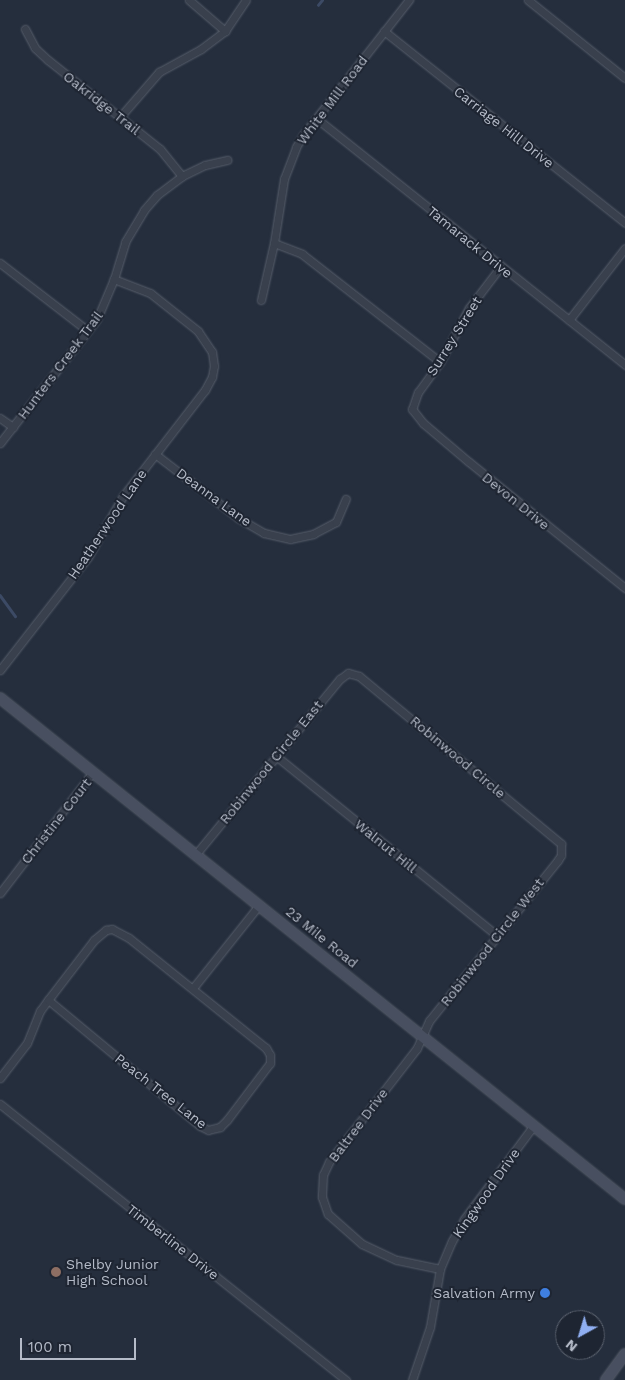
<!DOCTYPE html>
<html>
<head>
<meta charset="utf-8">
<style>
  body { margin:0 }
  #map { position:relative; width:625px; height:1380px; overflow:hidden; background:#252e3d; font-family:"Work Sans",sans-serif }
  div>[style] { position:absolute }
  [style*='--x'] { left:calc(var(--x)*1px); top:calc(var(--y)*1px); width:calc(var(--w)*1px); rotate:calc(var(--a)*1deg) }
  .stream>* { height:2.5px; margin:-1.25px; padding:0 1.25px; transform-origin:1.25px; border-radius:1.25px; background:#3c4a65 }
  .roads { filter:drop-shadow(0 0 1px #575e6b) drop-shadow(0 0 1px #575e6b) }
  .minor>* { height:7px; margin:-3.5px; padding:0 3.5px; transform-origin:3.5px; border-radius:3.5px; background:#39404d }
  .secondary>* { height:10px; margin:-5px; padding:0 5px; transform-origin:5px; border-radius:5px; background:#484f60 }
  .dots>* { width:14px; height:14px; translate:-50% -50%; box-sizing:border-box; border:2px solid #1e2532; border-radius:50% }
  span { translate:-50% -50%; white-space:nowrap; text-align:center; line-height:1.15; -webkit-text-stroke:4px #1e2532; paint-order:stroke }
  .street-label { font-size:14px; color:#b5bbc8 }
  .poi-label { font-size:14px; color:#b5bbc8 }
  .left { translate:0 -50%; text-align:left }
  .right { translate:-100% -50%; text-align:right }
  .north { position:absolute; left:555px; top:1310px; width:50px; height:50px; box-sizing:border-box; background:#1e2532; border:1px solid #5a616e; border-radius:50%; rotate:219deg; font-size:14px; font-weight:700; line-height:20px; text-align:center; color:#b5bbc8 }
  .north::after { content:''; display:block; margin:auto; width:18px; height:22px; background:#90aff2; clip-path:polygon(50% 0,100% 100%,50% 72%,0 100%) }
  .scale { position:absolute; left:20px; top:1338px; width:116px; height:22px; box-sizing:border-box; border:2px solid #b5bbc8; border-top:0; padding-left:6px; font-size:15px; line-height:18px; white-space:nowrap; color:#b5bbc8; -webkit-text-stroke:4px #1e2532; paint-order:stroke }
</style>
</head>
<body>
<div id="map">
  <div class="stream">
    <div style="--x:318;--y:5;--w:6;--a:-51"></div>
    <div style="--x:0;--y:595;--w:26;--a:54"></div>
  </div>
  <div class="roads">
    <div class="minor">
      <div style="--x:189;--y:0;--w:48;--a:40.7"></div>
      <div style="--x:528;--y:0;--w:124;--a:38.8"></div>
      <div style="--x:25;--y:29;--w:21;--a:62"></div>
      <div style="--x:35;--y:48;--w:18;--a:43"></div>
      <div style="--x:48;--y:60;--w:143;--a:38.5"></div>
      <div style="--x:160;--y:149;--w:35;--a:51"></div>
      <div style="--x:384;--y:31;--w:308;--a:38.5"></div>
      <div style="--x:120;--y:117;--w:60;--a:-49.1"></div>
      <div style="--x:159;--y:72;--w:48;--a:-28.7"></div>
      <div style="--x:201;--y:49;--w:30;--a:-37"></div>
      <div style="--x:225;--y:31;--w:37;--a:-56"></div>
      <div style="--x:316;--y:118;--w:396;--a:38.6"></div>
      <div style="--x:274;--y:243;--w:30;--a:21"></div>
      <div style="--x:302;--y:254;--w:175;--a:38"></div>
      <div style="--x:0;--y:263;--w:111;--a:37.7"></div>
      <div style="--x:501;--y:266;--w:53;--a:127.3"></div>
      <div style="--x:469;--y:308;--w:61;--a:118.2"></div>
      <div style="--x:440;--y:362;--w:37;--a:126"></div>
      <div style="--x:418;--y:392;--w:18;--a:109"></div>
      <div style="--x:412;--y:409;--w:18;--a:52"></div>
      <div style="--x:423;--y:423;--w:60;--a:40.3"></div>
      <div style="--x:469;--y:462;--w:201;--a:38.9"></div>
      <div style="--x:261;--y:300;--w:58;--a:-77.2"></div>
      <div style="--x:274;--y:243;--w:65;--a:-81.1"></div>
      <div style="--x:284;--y:179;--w:34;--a:-69"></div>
      <div style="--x:296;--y:147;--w:14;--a:-60"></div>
      <div style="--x:303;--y:135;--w:172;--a:-51.9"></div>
      <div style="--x:569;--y:320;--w:91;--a:-52.1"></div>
      <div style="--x:0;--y:418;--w:16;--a:35"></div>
      <div style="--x:0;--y:443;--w:157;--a:-52"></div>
      <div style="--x:97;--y:319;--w:43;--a:-67"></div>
      <div style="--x:114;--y:279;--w:39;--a:-73"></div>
      <div style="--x:125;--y:242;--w:37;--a:-59"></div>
      <div style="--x:144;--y:210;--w:20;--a:-49"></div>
      <div style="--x:157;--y:195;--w:31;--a:-37"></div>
      <div style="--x:182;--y:176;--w:25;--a:-26"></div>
      <div style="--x:205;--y:165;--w:23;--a:-13"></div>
      <div style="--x:155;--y:454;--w:105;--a:37.6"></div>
      <div style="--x:238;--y:518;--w:30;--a:30"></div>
      <div style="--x:264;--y:533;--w:27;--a:13"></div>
      <div style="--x:290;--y:539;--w:24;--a:-12"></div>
      <div style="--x:313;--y:534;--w:26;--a:-28"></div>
      <div style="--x:336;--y:522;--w:25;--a:-67"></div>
      <div style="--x:0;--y:670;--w:143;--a:-52.1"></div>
      <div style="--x:88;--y:557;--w:70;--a:-60.2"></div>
      <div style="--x:123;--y:496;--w:134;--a:-52.3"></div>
      <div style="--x:205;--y:390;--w:15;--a:-62"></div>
      <div style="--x:212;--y:377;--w:11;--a:-80"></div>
      <div style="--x:214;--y:366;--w:14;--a:-98"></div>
      <div style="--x:212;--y:352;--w:25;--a:-124"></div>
      <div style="--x:198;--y:331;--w:61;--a:-141.6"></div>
      <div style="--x:150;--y:293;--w:39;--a:-159"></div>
      <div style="--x:276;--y:756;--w:284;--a:39.1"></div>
      <div style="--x:196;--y:854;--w:227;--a:-50.6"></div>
      <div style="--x:340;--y:679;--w:10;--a:-37"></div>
      <div style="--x:348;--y:673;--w:11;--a:15"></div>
      <div style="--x:359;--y:676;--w:263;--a:39.7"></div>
      <div style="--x:561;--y:844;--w:11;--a:90"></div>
      <div style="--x:561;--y:855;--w:6;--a:121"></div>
      <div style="--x:558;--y:860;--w:206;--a:128.7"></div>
      <div style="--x:429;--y:1021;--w:30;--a:114"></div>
      <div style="--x:417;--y:1048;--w:144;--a:127.7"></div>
      <div style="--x:329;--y:1162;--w:14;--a:115"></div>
      <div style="--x:323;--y:1175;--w:22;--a:93"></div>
      <div style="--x:322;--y:1197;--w:18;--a:71"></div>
      <div style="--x:328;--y:1214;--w:45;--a:41.4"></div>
      <div style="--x:362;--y:1244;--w:38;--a:25"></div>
      <div style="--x:397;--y:1260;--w:44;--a:11.8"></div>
      <div style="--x:0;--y:893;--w:153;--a:-52.5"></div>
      <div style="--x:193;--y:988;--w:106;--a:-51.5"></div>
      <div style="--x:0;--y:1078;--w:44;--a:-52.4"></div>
      <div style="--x:27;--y:1043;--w:35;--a:-68"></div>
      <div style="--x:40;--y:1011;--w:14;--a:-54"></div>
      <div style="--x:48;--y:1000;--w:76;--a:-52.5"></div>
      <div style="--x:94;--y:940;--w:16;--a:-40"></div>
      <div style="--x:106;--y:930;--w:6;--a:-9"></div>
      <div style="--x:112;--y:929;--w:19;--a:28"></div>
      <div style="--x:129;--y:938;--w:176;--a:38.8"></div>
      <div style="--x:266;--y:1048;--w:8;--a:60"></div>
      <div style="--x:270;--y:1055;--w:8;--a:90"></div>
      <div style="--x:270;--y:1063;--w:71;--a:127"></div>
      <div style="--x:227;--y:1120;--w:10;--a:135"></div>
      <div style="--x:220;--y:1127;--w:12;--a:166"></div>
      <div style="--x:208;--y:1130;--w:9;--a:-153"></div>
      <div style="--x:200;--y:1126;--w:197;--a:-140.3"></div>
      <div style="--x:0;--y:1104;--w:443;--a:38.6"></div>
      <div style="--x:412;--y:1380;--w:56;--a:-71.2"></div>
      <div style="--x:430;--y:1327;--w:59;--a:-80.2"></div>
      <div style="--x:440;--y:1269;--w:30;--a:-67"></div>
      <div style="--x:452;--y:1241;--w:25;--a:-61"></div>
      <div style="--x:464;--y:1219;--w:117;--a:-53.3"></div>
    </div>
    <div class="secondary">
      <div style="--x:0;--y:698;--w:801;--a:38.72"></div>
      <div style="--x:606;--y:1380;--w:32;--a:-54"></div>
    </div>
  </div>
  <div class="dots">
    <div style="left:56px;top:1272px;background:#8d6e63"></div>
    <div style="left:545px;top:1293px;background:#3f7fe0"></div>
  </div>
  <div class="street-label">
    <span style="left:332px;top:100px;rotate:-53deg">White Mill Road</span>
    <span style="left:102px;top:103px;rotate:38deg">Oakridge Trail</span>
    <span style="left:504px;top:127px;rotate:38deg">Carriage Hill Drive</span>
    <span style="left:470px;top:242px;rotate:39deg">Tamarack Drive</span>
    <span style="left:454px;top:336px;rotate:-58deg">Surrey Street</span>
    <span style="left:60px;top:365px;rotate:-53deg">Hunters Creek Trail</span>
    <span style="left:214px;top:497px;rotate:36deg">Deanna Lane</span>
    <span style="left:516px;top:501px;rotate:39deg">Devon Drive</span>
    <span style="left:107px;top:524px;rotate:-56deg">Heatherwood Lane</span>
    <span style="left:458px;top:757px;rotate:40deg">Robinwood Circle</span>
    <span style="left:271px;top:762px;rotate:-51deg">Robinwood Circle East</span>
    <span style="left:56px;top:821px;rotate:-52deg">Christine Court</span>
    <span style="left:386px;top:846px;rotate:39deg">Walnut Hill</span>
    <span style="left:322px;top:937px;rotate:39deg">23 Mile Road</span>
    <span style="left:492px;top:942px;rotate:-52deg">Robinwood Circle West</span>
    <span style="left:161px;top:1091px;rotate:38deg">Peach Tree Lane</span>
    <span style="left:358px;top:1125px;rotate:-53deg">Baltree Drive</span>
    <span style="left:486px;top:1193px;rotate:-55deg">Kingwood Drive</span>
    <span style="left:173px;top:1242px;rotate:38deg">Timberline Drive</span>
  </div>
  <div class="poi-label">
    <span class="left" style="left:66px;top:1272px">Shelby Junior<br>High School</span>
    <span class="right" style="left:535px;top:1293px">Salvation Army</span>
  </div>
  <div class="north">N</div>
  <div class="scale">100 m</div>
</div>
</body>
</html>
